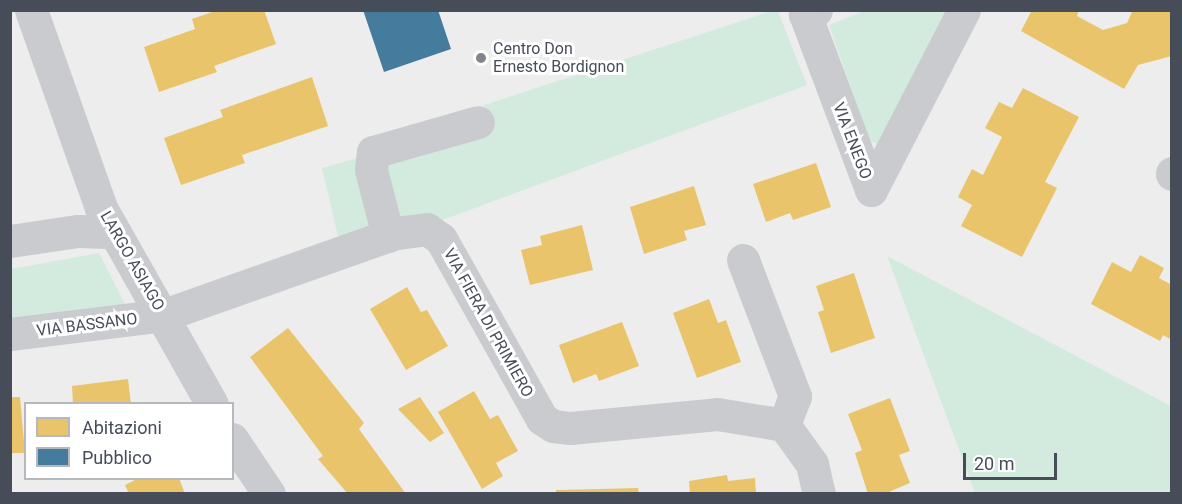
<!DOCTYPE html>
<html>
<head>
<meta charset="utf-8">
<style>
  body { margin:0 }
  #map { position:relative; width:1182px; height:504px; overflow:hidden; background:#eeeded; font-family:Roboto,sans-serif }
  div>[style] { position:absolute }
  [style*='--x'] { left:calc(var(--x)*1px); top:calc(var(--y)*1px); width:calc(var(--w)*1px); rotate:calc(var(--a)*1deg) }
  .green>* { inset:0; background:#d3ebdf }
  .homes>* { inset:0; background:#e9c46a }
  .public>* { inset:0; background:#457b9d }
  .minor>* { height:33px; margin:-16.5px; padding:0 16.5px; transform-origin:16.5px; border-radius:16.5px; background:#c9cbce }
  .dots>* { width:16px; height:16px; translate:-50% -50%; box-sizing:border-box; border:3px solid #fff; border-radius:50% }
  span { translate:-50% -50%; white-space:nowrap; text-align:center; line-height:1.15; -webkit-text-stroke:6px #fff; paint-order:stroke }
  .poi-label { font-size:16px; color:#464d58 }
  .left { translate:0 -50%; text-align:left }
  .street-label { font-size:16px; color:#464d58 }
  .frame { position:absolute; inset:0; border:12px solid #464d58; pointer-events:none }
  .legend { position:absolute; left:24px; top:402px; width:210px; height:78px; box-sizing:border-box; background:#fff; border:2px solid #b5b8bc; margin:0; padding:8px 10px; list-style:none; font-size:18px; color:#464d58 }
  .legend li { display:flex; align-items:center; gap:12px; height:30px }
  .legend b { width:30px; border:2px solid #b5b8bc }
  .scale { position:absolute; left:963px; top:453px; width:94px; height:27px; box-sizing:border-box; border:3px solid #464d58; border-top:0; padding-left:8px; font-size:18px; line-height:21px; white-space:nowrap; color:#464d58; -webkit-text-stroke:4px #fff; paint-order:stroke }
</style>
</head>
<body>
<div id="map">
  <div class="green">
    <div style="clip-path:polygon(772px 11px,778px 11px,807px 85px,440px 221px,401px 224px,385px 172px,389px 160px,487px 126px,484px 105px)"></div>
    <div style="clip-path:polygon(864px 11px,950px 11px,877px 144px,869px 140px,829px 25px)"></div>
    <div style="clip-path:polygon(365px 156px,380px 229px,339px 241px,322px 168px)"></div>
    <div style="clip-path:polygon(99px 253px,126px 306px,11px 320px,11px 269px)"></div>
    <div style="clip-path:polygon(887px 256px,1171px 406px,1171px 493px,975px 493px)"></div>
  </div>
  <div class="homes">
    <div style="clip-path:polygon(218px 10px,264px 10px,276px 44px,214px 66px,217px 72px,159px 92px,144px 47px,195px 29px,192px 19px)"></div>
    <div style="clip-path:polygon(1032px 10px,1079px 10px,1077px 16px,1103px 30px,1127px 23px,1133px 10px,1172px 10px,1172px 56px,1138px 65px,1124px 89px,1021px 31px)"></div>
    <div style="clip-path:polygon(312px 77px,328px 126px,242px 155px,245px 163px,181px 185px,164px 138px,223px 117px,220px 110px)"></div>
    <div style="clip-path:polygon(1023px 88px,1079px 117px,1045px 182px,1057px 188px,1022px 257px,961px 226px,972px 205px,958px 197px,972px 169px,983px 175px,1002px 137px,985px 128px,999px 102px,1012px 108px)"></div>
    <div style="clip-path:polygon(816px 163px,831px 207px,793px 220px,790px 213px,766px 222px,753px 184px)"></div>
    <div style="clip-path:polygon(694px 186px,706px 225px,684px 231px,687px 240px,644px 254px,630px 207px)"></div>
    <div style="clip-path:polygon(582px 225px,593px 270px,530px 285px,521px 250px,542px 245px,540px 236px)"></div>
    <div style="clip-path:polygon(1140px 255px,1164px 268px,1159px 278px,1172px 285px,1172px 340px,1163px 335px,1160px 341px,1091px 304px,1112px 262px,1131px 272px)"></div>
    <div style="clip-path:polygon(854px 273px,875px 338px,831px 353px,818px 312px,824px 310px,816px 286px)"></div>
    <div style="clip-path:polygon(407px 287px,421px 312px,427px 310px,448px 346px,406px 370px,370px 309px)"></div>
    <div style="clip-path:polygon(709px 299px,718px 323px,726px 320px,741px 362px,697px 378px,673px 313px)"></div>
    <div style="clip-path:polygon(622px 322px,639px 366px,599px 381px,596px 374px,573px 383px,559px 345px)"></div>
    <div style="clip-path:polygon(288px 328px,364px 423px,359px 429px,406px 494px,348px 494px,318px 459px,323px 456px,250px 357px)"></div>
    <div style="clip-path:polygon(128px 379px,131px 404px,73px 404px,72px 386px)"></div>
    <div style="clip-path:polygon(474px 391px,490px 419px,498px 415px,518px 451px,496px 463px,503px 476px,482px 489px,438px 412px)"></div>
    <div style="clip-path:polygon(10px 397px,20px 397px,25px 453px,10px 453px)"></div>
    <div style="clip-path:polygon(420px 397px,444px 433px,430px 442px,398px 409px)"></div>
    <div style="clip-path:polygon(890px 398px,910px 451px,899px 455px,910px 483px,884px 494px,868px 494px,855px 453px,862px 450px,848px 414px)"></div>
    <div style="clip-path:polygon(727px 475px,728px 481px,755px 478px,756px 494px,690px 494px,689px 481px)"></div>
    <div style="clip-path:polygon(139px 478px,179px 478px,185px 494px,129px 494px,125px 485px)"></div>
    <div style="clip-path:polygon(638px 488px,639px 494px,556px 494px,556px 490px)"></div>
  </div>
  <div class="public">
    <div style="clip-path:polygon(363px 10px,438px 10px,451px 49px,384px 72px)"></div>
  </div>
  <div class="minor">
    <div style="--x:31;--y:10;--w:210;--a:70.5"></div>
    <div style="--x:101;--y:208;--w:225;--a:60.5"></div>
    <div style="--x:816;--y:10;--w:12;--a:160"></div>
    <div style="--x:805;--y:14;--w:188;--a:69.4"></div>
    <div style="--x:871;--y:190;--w:203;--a:-62.7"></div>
    <div style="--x:1172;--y:173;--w:1;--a:90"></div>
    <div style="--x:388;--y:236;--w:68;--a:-104.4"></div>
    <div style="--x:371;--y:170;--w:18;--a:-84"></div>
    <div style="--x:373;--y:152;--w:109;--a:-15.9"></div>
    <div style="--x:10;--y:241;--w:69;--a:-8.4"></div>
    <div style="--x:78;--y:231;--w:35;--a:2"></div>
    <div style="--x:743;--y:260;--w:146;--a:69.1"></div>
    <div style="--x:795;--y:396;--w:31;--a:111"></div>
    <div style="--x:10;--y:334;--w:155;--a:-7"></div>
    <div style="--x:164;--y:315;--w:246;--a:-19.5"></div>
    <div style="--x:396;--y:233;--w:31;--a:-7"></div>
    <div style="--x:427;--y:229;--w:17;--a:36"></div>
    <div style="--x:441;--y:239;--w:206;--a:60.7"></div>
    <div style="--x:542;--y:419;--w:13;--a:32"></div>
    <div style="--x:553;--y:426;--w:17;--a:7"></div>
    <div style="--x:570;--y:428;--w:148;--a:-5.4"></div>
    <div style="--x:717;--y:414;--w:68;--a:9.3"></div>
    <div style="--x:784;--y:425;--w:48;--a:54.3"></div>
    <div style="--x:812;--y:464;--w:31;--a:77"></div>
    <div style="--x:232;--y:439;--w:66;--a:56.1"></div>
  </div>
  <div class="dots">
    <div style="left:481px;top:58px;background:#81858c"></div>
  </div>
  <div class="poi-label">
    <span class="left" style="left:493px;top:58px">Centro Don<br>Ernesto Bordignon</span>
  </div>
  <div class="street-label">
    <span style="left:852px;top:141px;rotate:69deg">VIA ENEGO</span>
    <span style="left:132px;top:261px;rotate:60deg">LARGO ASIAGO</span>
    <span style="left:488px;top:323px;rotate:61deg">VIA FIERA DI PRIMIERO</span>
    <span style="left:87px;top:325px;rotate:-7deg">VIA BASSANO</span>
  </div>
  <div class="frame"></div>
  <ul class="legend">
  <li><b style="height:16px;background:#e9c46a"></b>Abitazioni</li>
  <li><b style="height:16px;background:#457b9d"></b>Pubblico</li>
  </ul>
  <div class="scale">20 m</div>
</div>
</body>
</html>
